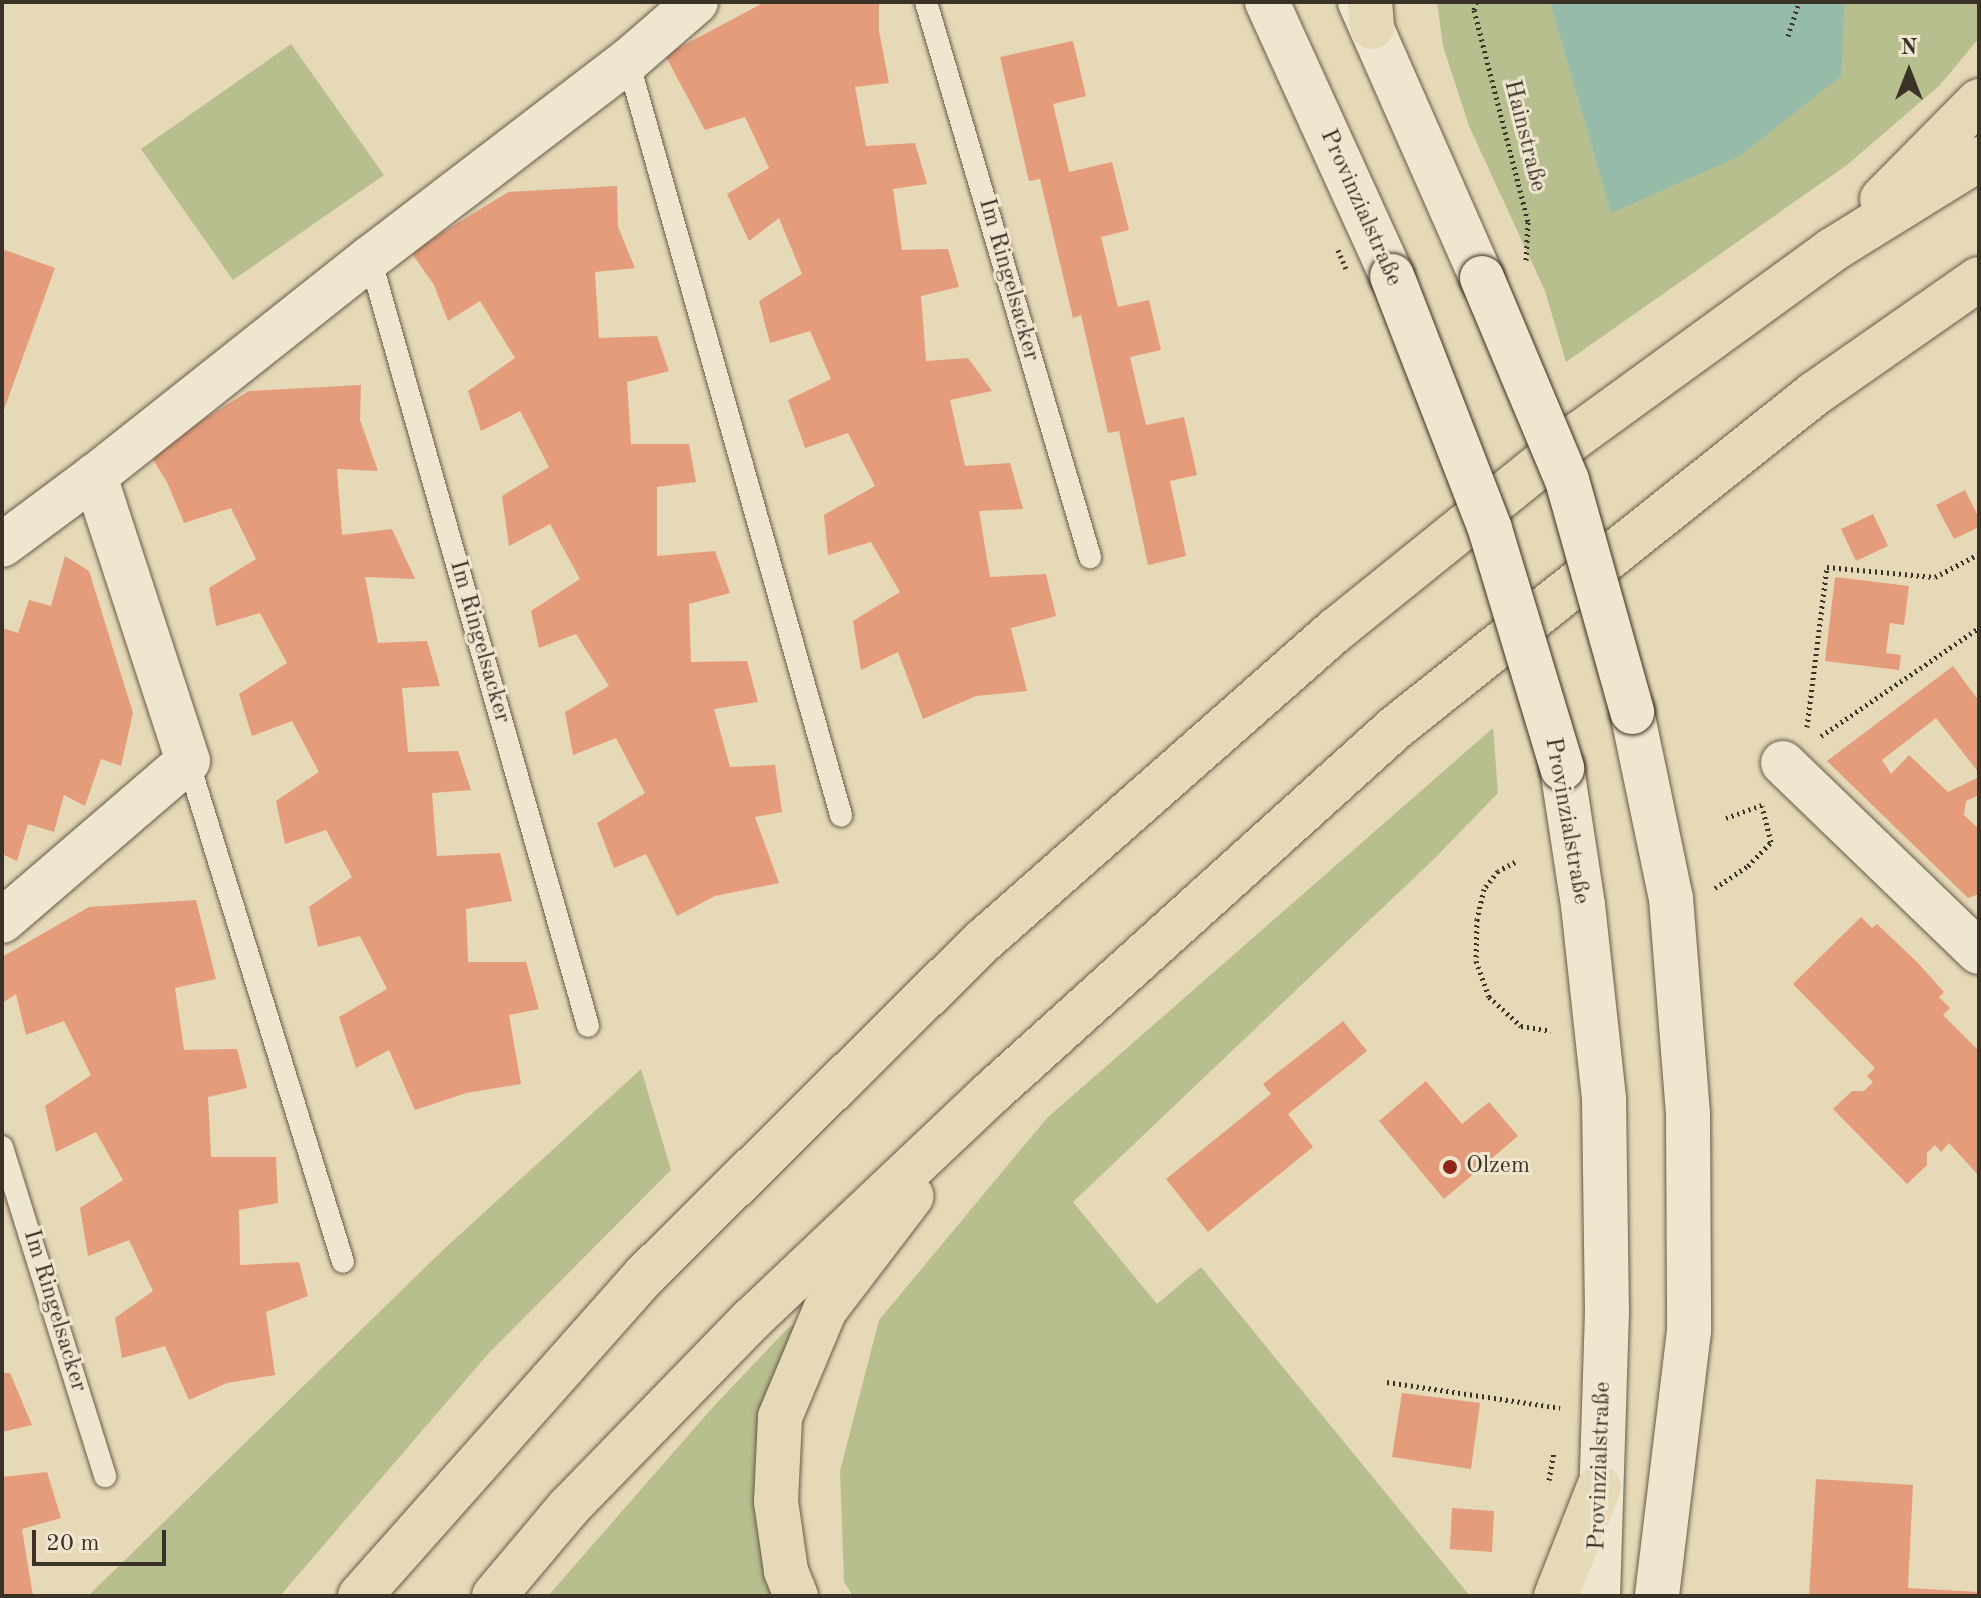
<!DOCTYPE html>
<html>
<head>
<meta charset="utf-8">
<style>
  body { margin:0 }
  #map { position:relative; width:1981px; height:1598px; overflow:hidden; background:#e6d9b7; font-family:"Old Standard TT",serif }
  div>[style] { position:absolute }
  [style*='--x'] { left:calc(var(--x)*1px); top:calc(var(--y)*1px); width:calc(var(--w)*1px); rotate:calc(var(--a)*1deg) }
  .green>* { inset:0; background:#b6bf8d }
  .water>* { inset:0; background:#97bba9 }
  .building>* { inset:0; background:#e49c7b }
  .path>* { height:5px; margin-top:-2.5px; transform-origin:0; background:repeating-linear-gradient(90deg,#3a3127 0 2px,transparent 0 6px) }
  .roads { filter:drop-shadow(0 0 2px #655b4b) drop-shadow(0 0 2px #655b4b) }
  .lane>* { height:22px; margin:-11px; padding:0 11px; transform-origin:11px; border-radius:11px; background:#efe6d0 }
  .street>* { height:44px; margin:-22px; padding:0 22px; transform-origin:22px; border-radius:22px; background:#efe6d0 }
  .secondary>* { height:44px; margin:-22px; padding:0 22px; transform-origin:22px; border-radius:22px; background:#efe6d0 }
  .highway>* { height:44px; margin:-22px; padding:0 22px; transform-origin:22px; border-radius:22px; background:#e6d9b7 }
  .path-bridge>* { height:5px; margin-top:-2.5px; transform-origin:0; background:repeating-linear-gradient(90deg,#3a3127 0 2px,transparent 0 6px) }
  .bridges { filter:drop-shadow(0 0 2px #3a3127) drop-shadow(0 0 2px #3a3127) }
  .secondary-bridge>* { height:44px; margin:-22px; padding:0 22px; transform-origin:22px; border-radius:22px; background:#efe6d0 }
  .dots>* { width:22px; height:22px; translate:-50% -50%; box-sizing:border-box; border:4px solid #efe6d0; border-radius:50% }
  span { translate:-50% -50%; white-space:nowrap; text-align:center; line-height:1.15; -webkit-text-stroke:6px #efe6d0; paint-order:stroke }
  .street-label { font-size:24px; color:#3a3127 }
  .poi-label { font-size:24px; color:#3a3127 }
  .left { translate:0 -50%; text-align:left }
  .frame { position:absolute; inset:0; border:4px solid #3a3127; pointer-events:none }
  .north { position:absolute; left:1869px; top:32px; width:80px; height:80px; -webkit-text-stroke:6px #efe6d0; paint-order:stroke; rotate:0deg; font-size:22px; font-weight:700; line-height:32px; text-align:center; color:#3a3127 }
  .north::after { content:''; display:block; margin:auto; width:28px; height:36px; background:#3a3127; clip-path:polygon(50% 0,100% 100%,50% 72%,0 100%) }
  .scale { position:absolute; left:32px; top:1530px; width:134px; height:36px; box-sizing:border-box; border:4px solid #3a3127; border-top:0; padding-left:10px; font-size:24px; line-height:28px; white-space:nowrap; color:#3a3127; -webkit-text-stroke:6px #efe6d0; paint-order:stroke }
</style>
</head>
<body>
<div id="map">
  <div class="green">
    <div style="clip-path:polygon(1437px 2px,1550px 2px,1611px 212px,1840px 76px,1845px 2px,1979px 2px,1979px 38px,1940px 85px,1847px 165px,1566px 362px,1545px 291px,1469px 126px,1443px 46px)"></div>
    <div style="clip-path:polygon(291px 44px,384px 175px,233px 280px,141px 149px)"></div>
    <div style="clip-path:polygon(1493px 728px,1498px 793px,1435px 858px,1073px 1202px,1157px 1304px,1201px 1267px,1470px 1596px,853px 1596px,844px 1582px,840px 1471px,879px 1320px,1047px 1118px)"></div>
    <div style="clip-path:polygon(641px 1069px,671px 1170px,488px 1354px,280px 1596px,88px 1596px,443px 1250px)"></div>
    <div style="clip-path:polygon(802px 1320px,778px 1596px,548px 1596px,713px 1407px,787px 1329px)"></div>
  </div>
  <div class="water">
    <div style="clip-path:polygon(1550px 2px,1845px 2px,1841px 76px,1740px 156px,1611px 213px)"></div>
  </div>
  <div class="building">
    <div style="clip-path:polygon(765px 2px,879px 2px,879px 31px,889px 83px,855px 87px,866px 146px,915px 143px,927px 184px,893px 189px,902px 250px,948px 249px,959px 287px,921px 296px,926px 361px,968px 358px,992px 391px,950px 400px,965px 466px,1010px 463px,1023px 509px,979px 511px,990px 577px,1046px 574px,1056px 616px,1011px 628px,1027px 691px,976px 696px,923px 719px,898px 652px,861px 670px,853px 621px,900px 592px,871px 542px,828px 555px,824px 515px,875px 486px,848px 433px,805px 448px,788px 400px,831px 379px,810px 331px,770px 343px,759px 301px,802px 274px,779px 218px,749px 241px,727px 194px,769px 168px,745px 117px,705px 130px,665px 55px)"></div>
    <div style="clip-path:polygon(1073px 41px,1086px 96px,1053px 104px,1069px 172px,1112px 162px,1129px 230px,1101px 237px,1118px 307px,1149px 300px,1161px 350px,1130px 357px,1146px 425px,1184px 417px,1197px 475px,1170px 481px,1186px 556px,1148px 565px,1119px 431px,1108px 433px,1081px 315px,1073px 318px,1040px 179px,1029px 181px,1000px 57px)"></div>
    <div style="clip-path:polygon(617px 186px,618px 227px,635px 268px,595px 272px,599px 338px,657px 336px,669px 371px,627px 382px,631px 444px,689px 444px,696px 482px,657px 487px,657px 556px,715px 551px,730px 593px,689px 604px,691px 662px,747px 661px,758px 702px,714px 709px,730px 767px,775px 765px,782px 812px,755px 817px,779px 883px,715px 896px,677px 916px,646px 854px,614px 868px,597px 823px,645px 793px,616px 738px,573px 755px,565px 712px,609px 686px,576px 634px,539px 648px,531px 611px,580px 579px,550px 524px,509px 546px,502px 496px,549px 467px,520px 411px,481px 431px,468px 391px,515px 358px,480px 301px,448px 321px,434px 285px,411px 252px,508px 192px)"></div>
    <div style="clip-path:polygon(2px 249px,55px 268px,2px 415px)"></div>
    <div style="clip-path:polygon(361px 385px,360px 420px,378px 471px,337px 469px,342px 535px,392px 529px,415px 579px,365px 577px,378px 643px,427px 641px,440px 686px,402px 688px,408px 752px,458px 751px,471px 790px,432px 793px,437px 856px,500px 853px,512px 901px,466px 909px,468px 962px,526px 962px,539px 1009px,509px 1015px,521px 1084px,466px 1093px,415px 1110px,389px 1050px,356px 1068px,339px 1017px,387px 989px,360px 936px,318px 947px,309px 907px,352px 877px,326px 830px,285px 844px,276px 801px,319px 772px,292px 721px,252px 736px,239px 694px,287px 663px,260px 613px,216px 626px,209px 588px,256px 559px,231px 508px,184px 523px,167px 482px,149px 453px,249px 391px)"></div>
    <div style="clip-path:polygon(1965px 490px,1979px 518px,1979px 527px,1954px 539px,1936px 505px)"></div>
    <div style="clip-path:polygon(1873px 514px,1888px 546px,1856px 561px,1841px 529px)"></div>
    <div style="clip-path:polygon(65px 556px,89px 571px,133px 713px,121px 766px,101px 759px,85px 806px,64px 795px,54px 832px,28px 824px,17px 861px,2px 854px,2px 628px,18px 633px,29px 600px,51px 606px)"></div>
    <div style="clip-path:polygon(1835px 577px,1909px 586px,1904px 625px,1890px 623px,1886px 653px,1901px 655px,1899px 670px,1825px 661px)"></div>
    <div style="clip-path:polygon(1953px 666px,1979px 701px,1979px 773px,1936px 718px,1882px 760px,1891px 774px,1909px 755px,1948px 792px,1979px 777px,1979px 795px,1966px 801px,1964px 815px,1979px 829px,1979px 894px,1968px 898px,1827px 761px)"></div>
    <div style="clip-path:polygon(196px 900px,216px 979px,175px 988px,184px 1050px,237px 1049px,247px 1088px,208px 1097px,211px 1157px,276px 1157px,278px 1203px,239px 1210px,240px 1265px,299px 1262px,308px 1296px,266px 1312px,275px 1375px,227px 1383px,189px 1400px,165px 1346px,122px 1358px,115px 1318px,153px 1291px,129px 1240px,88px 1256px,80px 1208px,123px 1180px,96px 1132px,56px 1152px,45px 1106px,91px 1075px,64px 1021px,26px 1035px,16px 994px,2px 1003px,2px 957px,89px 907px)"></div>
    <div style="clip-path:polygon(1861px 917px,1872px 928px,1877px 924px,1918px 963px,1944px 992px,1939px 997px,1950px 1008px,1943px 1015px,1979px 1051px,1979px 1176px,1949px 1143px,1941px 1152px,1935px 1145px,1927px 1153px,1927px 1165px,1907px 1184px,1833px 1109px,1852px 1091px,1864px 1091px,1873px 1082px,1867px 1076px,1875px 1068px,1793px 984px)"></div>
    <div style="clip-path:polygon(1343px 1021px,1367px 1051px,1288px 1114px,1313px 1147px,1208px 1232px,1166px 1179px,1271px 1094px,1263px 1084px)"></div>
    <div style="clip-path:polygon(1426px 1081px,1462px 1124px,1489px 1102px,1518px 1136px,1444px 1199px,1379px 1121px)"></div>
    <div style="clip-path:polygon(2px 1373px,10px 1373px,32px 1425px,2px 1432px)"></div>
    <div style="clip-path:polygon(1402px 1393px,1480px 1403px,1471px 1469px,1392px 1457px)"></div>
    <div style="clip-path:polygon(47px 1472px,61px 1518px,22px 1529px,33px 1596px,2px 1596px,2px 1477px)"></div>
    <div style="clip-path:polygon(1816px 1479px,1913px 1485px,1908px 1588px,1979px 1592px,1979px 1596px,1809px 1596px)"></div>
    <div style="clip-path:polygon(1452px 1508px,1494px 1511px,1492px 1552px,1450px 1549px)"></div>
  </div>
  <div class="path">
    <div style="--x:1476;--y:2;--w:8;--a:104"></div>
    <div style="--x:1474;--y:10;--w:219;--a:75.7"></div>
    <div style="--x:1528;--y:222;--w:40;--a:92.9"></div>
    <div style="--x:1788;--y:36;--w:36;--a:-72"></div>
    <div style="--x:1807;--y:727;--w:161;--a:-82.9"></div>
    <div style="--x:1827;--y:567;--w:108;--a:5.3"></div>
    <div style="--x:1935;--y:577;--w:50;--a:-27.6"></div>
    <div style="--x:1821;--y:736;--w:191;--a:-34.4"></div>
    <div style="--x:1726;--y:818;--w:38;--a:-20"></div>
    <div style="--x:1515;--y:862;--w:19;--a:152"></div>
    <div style="--x:1498;--y:871;--w:23;--a:128"></div>
    <div style="--x:1484;--y:889;--w:31;--a:103"></div>
    <div style="--x:1477;--y:919;--w:42;--a:91.4"></div>
    <div style="--x:1476;--y:961;--w:38;--a:70"></div>
    <div style="--x:1489;--y:997;--w:43;--a:42.2"></div>
    <div style="--x:1521;--y:1026;--w:30;--a:9"></div>
    <div style="--x:1715;--y:888;--w:40;--a:-34"></div>
    <div style="--x:1748;--y:866;--w:33;--a:-46"></div>
    <div style="--x:1771;--y:842;--w:37;--a:-104"></div>
    <div style="--x:1387;--y:1382;--w:175;--a:8.5"></div>
    <div style="--x:1549;--y:1480;--w:29;--a:-80"></div>
  </div>
  <div class="roads">
    <div class="lane">
      <div style="--x:926;--y:2;--w:579;--a:73.54"></div>
      <div style="--x:628;--y:61;--w:784;--a:74.23"></div>
      <div style="--x:370;--y:258;--w:798;--a:74.15"></div>
      <div style="--x:188;--y:761;--w:524;--a:72.81"></div>
      <div style="--x:2;--y:1147;--w:345;--a:72.6"></div>
    </div>
    <div class="street">
      <div style="--x:2;--y:545;--w:116;--a:-36.6"></div>
      <div style="--x:1783;--y:763;--w:272;--a:44"></div>
      <div style="--x:2;--y:921;--w:245;--a:-40.7"></div>
      <div style="--x:188;--y:761;--w:300;--a:-108.1"></div>
      <div style="--x:95;--y:476;--w:351;--a:-38.4"></div>
      <div style="--x:370;--y:258;--w:325;--a:-37.4"></div>
      <div style="--x:628;--y:61;--w:90;--a:-40.9"></div>
    </div>
    <div class="secondary">
      <div style="--x:1267;--y:2;--w:301;--a:65.5"></div>
      <div style="--x:1360;--y:2;--w:302;--a:66.2"></div>
      <div style="--x:1632;--y:712;--w:190;--a:78.2"></div>
      <div style="--x:1671;--y:898;--w:218;--a:85.5"></div>
      <div style="--x:1688;--y:1115;--w:216;--a:89.7"></div>
      <div style="--x:1689;--y:1331;--w:267;--a:96.9"></div>
      <div style="--x:1562;--y:768;--w:139;--a:81.3"></div>
      <div style="--x:1583;--y:905;--w:195;--a:83.8"></div>
      <div style="--x:1604;--y:1099;--w:212;--a:89.2"></div>
      <div style="--x:1607;--y:1311;--w:285;--a:91.8"></div>
    </div>
    <div class="highway">
      <div style="--x:1370;--y:2;--w:25;--a:85"></div>
      <div style="--x:1882;--y:199;--w:138;--a:-45.3"></div>
      <div style="--x:360;--y:1596;--w:429;--a:-48.4"></div>
      <div style="--x:645;--y:1275;--w:477;--a:-44.7"></div>
      <div style="--x:984;--y:940;--w:470;--a:-41.4"></div>
      <div style="--x:1337;--y:629;--w:311;--a:-38.9"></div>
      <div style="--x:1579;--y:434;--w:313;--a:-36"></div>
      <div style="--x:1832;--y:250;--w:173;--a:-31.8"></div>
      <div style="--x:494;--y:1596;--w:116;--a:-49.9"></div>
      <div style="--x:569;--y:1507;--w:262;--a:-45.8"></div>
      <div style="--x:752;--y:1319;--w:329;--a:-43.4"></div>
      <div style="--x:991;--y:1093;--w:544;--a:-42.1"></div>
      <div style="--x:1395;--y:728;--w:536;--a:-38.56"></div>
      <div style="--x:1814;--y:394;--w:201;--a:-34.9"></div>
      <div style="--x:796;--y:1596;--w:27;--a:-112"></div>
      <div style="--x:786;--y:1571;--w:70;--a:-98.2"></div>
      <div style="--x:776;--y:1502;--w:85;--a:-87.3"></div>
      <div style="--x:780;--y:1417;--w:116;--a:-67.2"></div>
      <div style="--x:825;--y:1310;--w:143;--a:-52.7"></div>
      <div style="--x:1556;--y:1596;--w:117;--a:-68.5"></div>
    </div>
  </div>
  <div class="path-bridge">
    <div style="--x:1338;--y:250;--w:23;--a:67"></div>
  </div>
  <div class="bridges">
    <div class="secondary-bridge">
      <div style="--x:1392;--y:276;--w:271;--a:68.8"></div>
      <div style="--x:1490;--y:529;--w:250;--a:73.2"></div>
      <div style="--x:1482;--y:278;--w:219;--a:67.2"></div>
      <div style="--x:1567;--y:480;--w:241;--a:74.3"></div>
    </div>
  </div>
  <div class="dots">
    <div style="left:1450px;top:1167px;background:#8f2418"></div>
  </div>
  <div class="street-label">
    <span style="left:1524px;top:136px;rotate:76deg">Hainstraße</span>
    <span style="left:1360px;top:208px;rotate:66deg">Provinzialstraße</span>
    <span style="left:1008px;top:280px;rotate:74deg">Im Ringelsacker</span>
    <span style="left:479px;top:642px;rotate:74deg">Im Ringelsacker</span>
    <span style="left:1566px;top:821px;rotate:80deg">Provinzialstraße</span>
    <span style="left:54px;top:1311px;rotate:73deg">Im Ringelsacker</span>
    <span style="left:1601px;top:1466px;rotate:-88deg">Provinzialstraße</span>
  </div>
  <div class="poi-label">
    <span class="left" style="left:1466px;top:1167px">Olzem</span>
  </div>
  <div class="frame"></div>
  <div class="north">N</div>
  <div class="scale">20 m</div>
</div>
</body>
</html>
